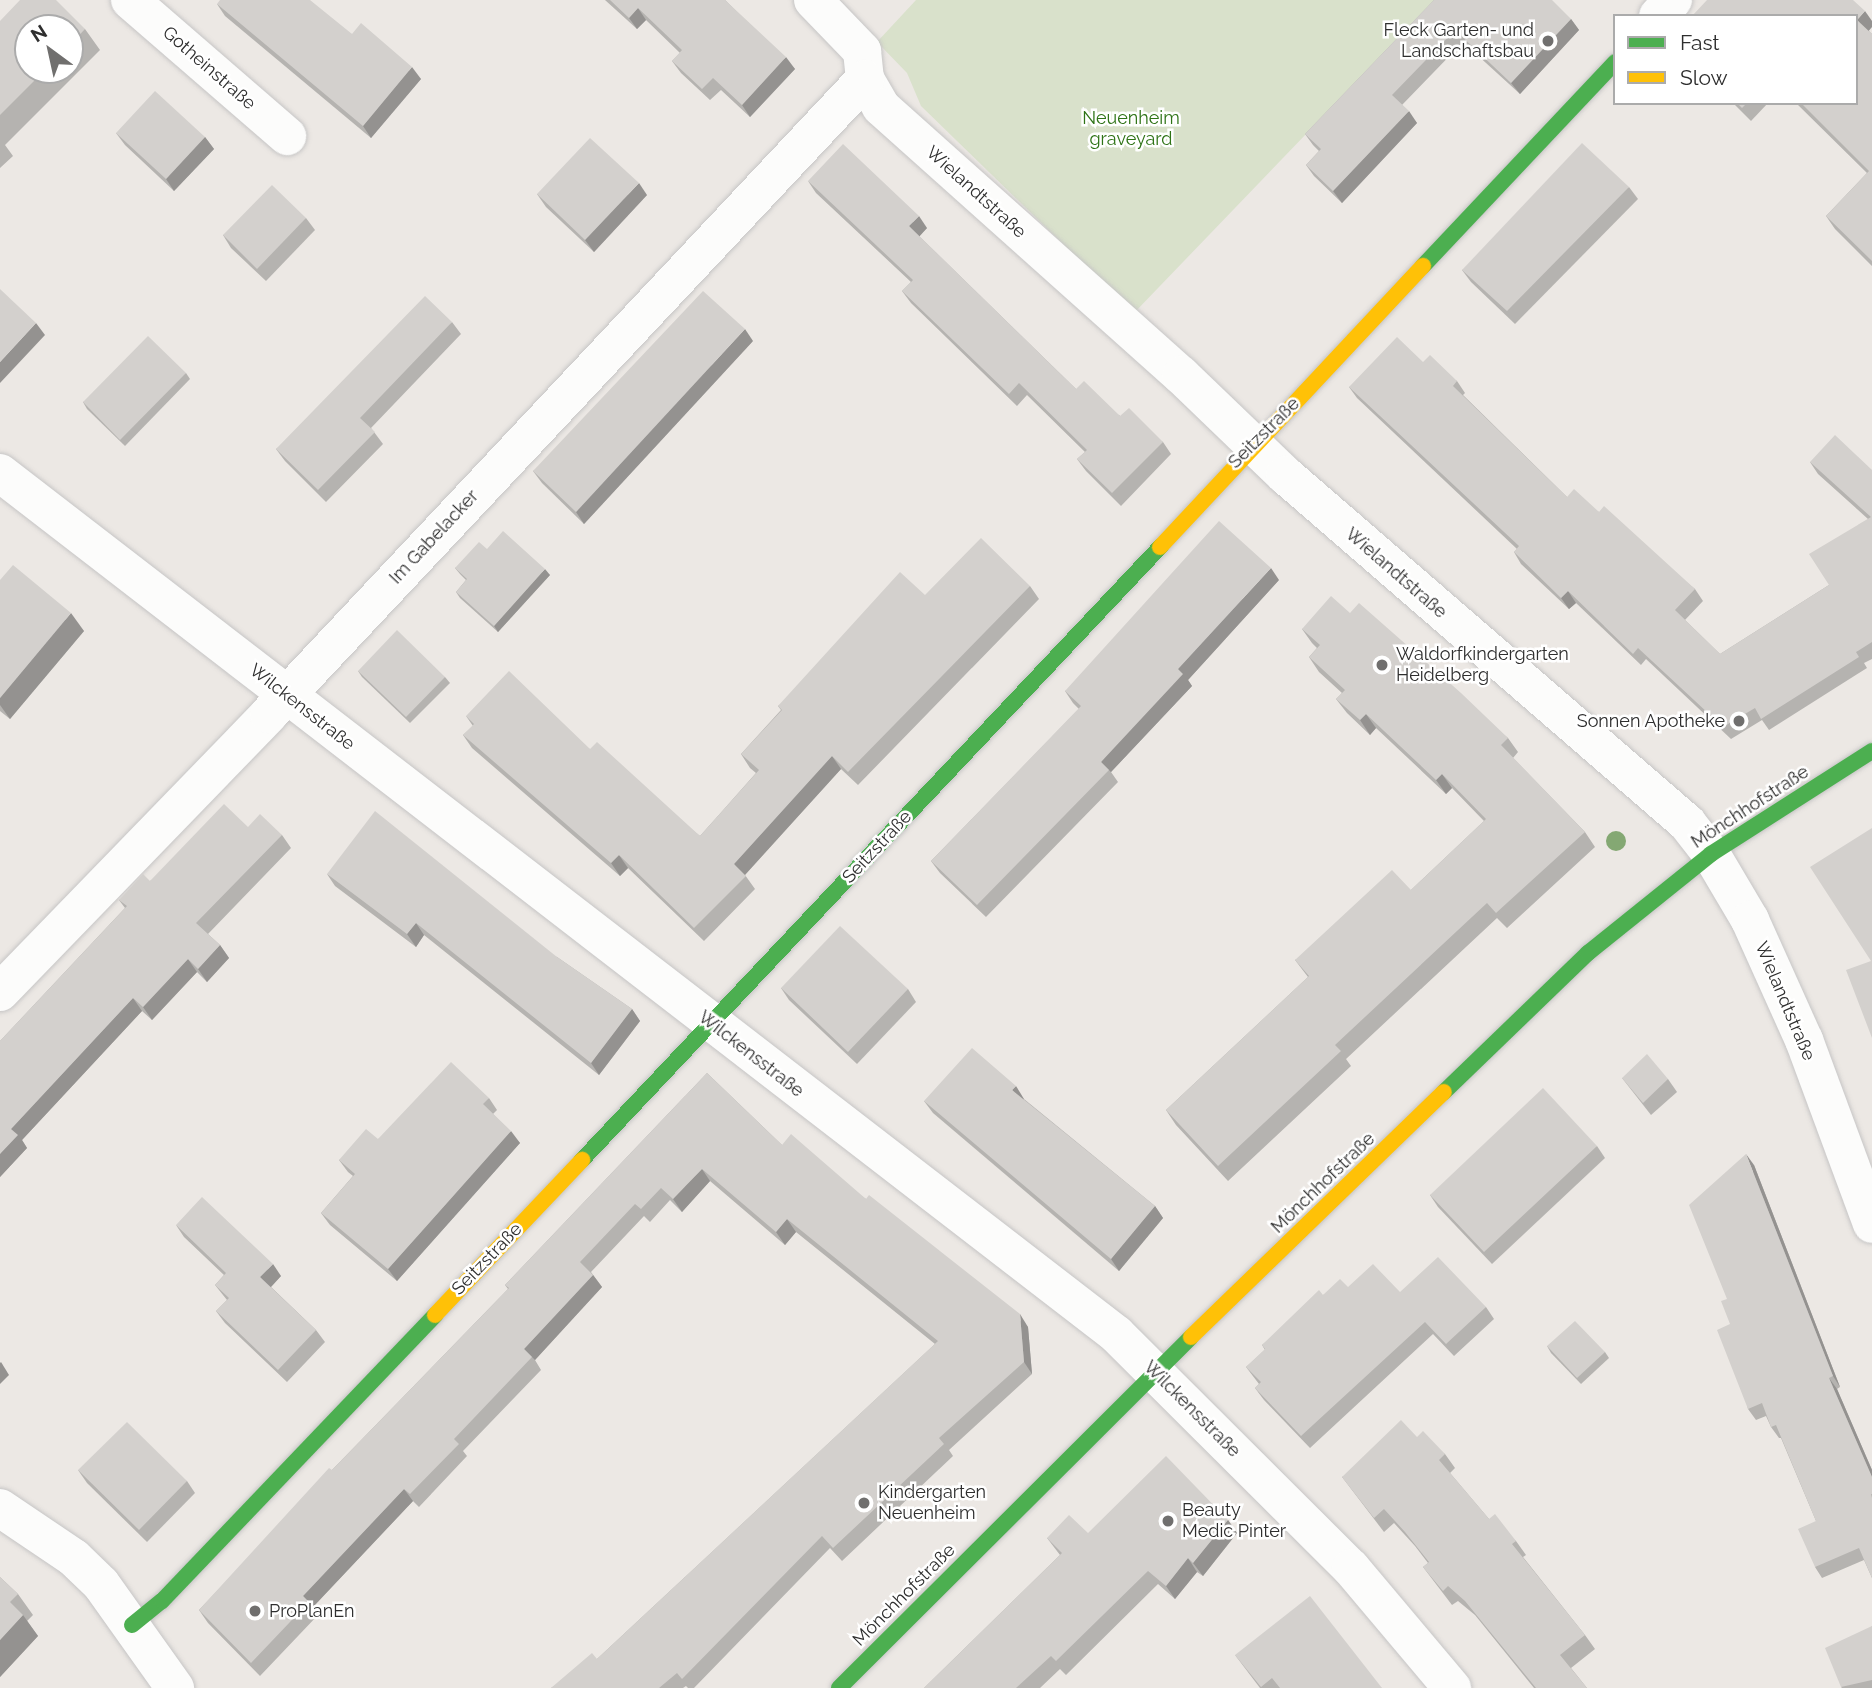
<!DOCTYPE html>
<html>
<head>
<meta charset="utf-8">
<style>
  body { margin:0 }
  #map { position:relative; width:1872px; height:1688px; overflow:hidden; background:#ece8e4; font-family:Raleway,sans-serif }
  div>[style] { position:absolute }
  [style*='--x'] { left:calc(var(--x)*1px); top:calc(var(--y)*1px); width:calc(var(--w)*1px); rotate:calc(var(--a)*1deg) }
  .cemetery>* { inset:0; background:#d9e1cb }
  .roads { filter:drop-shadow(0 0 2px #c6c5c5) drop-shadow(0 0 2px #c6c5c5) }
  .street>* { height:38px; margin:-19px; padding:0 19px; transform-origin:19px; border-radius:19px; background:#fcfcfb }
  .fast>* { height:16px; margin:-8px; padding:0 8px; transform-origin:8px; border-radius:8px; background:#4caf50 }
  .slow>* { height:16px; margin:-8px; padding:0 8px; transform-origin:8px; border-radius:8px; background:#ffc107 }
  .trees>* { width:20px; height:20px; margin:-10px; border-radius:50%; background:#84a873 }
  .wall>* { inset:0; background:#b5b3b0 }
  .shaded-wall>* { inset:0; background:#949290 }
  .building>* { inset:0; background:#d3d0cd }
  .dots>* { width:19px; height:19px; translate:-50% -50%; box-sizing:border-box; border:4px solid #fff; border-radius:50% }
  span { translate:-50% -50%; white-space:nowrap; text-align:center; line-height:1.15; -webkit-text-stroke:5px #fff; paint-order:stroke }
  .poi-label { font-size:18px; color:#2e2e2e }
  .right { translate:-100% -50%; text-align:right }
  .left { translate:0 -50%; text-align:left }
  .street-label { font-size:18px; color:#2e2e2e }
  .park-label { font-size:18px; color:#2e7316 }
  .legend { position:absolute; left:1613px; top:14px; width:245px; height:91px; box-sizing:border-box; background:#fff; border:2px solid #ababab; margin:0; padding:9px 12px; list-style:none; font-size:21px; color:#2e2e2e }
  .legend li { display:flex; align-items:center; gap:14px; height:35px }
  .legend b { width:35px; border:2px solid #ababab }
  .north { position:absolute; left:14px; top:14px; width:70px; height:70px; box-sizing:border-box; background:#fff; border:2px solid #ababab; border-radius:50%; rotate:327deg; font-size:19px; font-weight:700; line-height:28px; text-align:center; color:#2e2e2e }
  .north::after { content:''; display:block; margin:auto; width:24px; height:32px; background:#706f6e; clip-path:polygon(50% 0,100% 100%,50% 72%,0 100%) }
</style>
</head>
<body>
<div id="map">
  <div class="cemetery">
    <div style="clip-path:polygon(916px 0,1435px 0,1134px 313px,921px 106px,907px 73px,877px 42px)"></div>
  </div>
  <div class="roads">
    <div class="street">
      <div style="--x:130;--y:0;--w:208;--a:40.9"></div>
      <div style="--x:813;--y:0;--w:71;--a:46.1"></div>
      <div style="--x:862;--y:51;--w:28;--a:84"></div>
      <div style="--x:865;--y:79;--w:32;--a:60"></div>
      <div style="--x:881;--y:107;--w:402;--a:41.8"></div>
      <div style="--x:1181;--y:375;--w:144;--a:43.9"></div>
      <div style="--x:1285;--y:475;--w:532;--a:40.88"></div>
      <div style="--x:1687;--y:823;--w:39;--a:52"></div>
      <div style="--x:1711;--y:854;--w:77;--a:59.4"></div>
      <div style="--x:1750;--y:920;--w:132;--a:65.8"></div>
      <div style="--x:1804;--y:1040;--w:196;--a:69.7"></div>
      <div style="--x:1658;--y:16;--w:22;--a:-47"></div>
      <div style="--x:0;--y:473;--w:1410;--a:37.65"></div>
      <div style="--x:1116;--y:1334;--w:332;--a:44.9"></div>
      <div style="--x:1351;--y:1568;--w:157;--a:49.9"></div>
      <div style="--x:0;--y:992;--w:387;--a:-45.9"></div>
      <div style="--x:269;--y:714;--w:871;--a:-46.81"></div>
      <div style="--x:0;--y:1508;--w:89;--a:34"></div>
      <div style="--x:74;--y:1558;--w:37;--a:44"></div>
      <div style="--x:101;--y:1584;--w:128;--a:54.6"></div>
    </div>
    <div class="fast">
      <div style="--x:1423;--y:266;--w:280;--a:-46.7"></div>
      <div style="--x:1444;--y:1092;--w:200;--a:-44"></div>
      <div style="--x:1588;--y:953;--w:158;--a:-38.8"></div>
      <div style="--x:1711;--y:854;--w:191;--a:-32.6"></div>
      <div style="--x:582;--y:1160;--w:843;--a:-46.68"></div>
      <div style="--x:132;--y:1625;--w:38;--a:-39"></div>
      <div style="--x:162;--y:1601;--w:395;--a:-46.3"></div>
      <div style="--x:839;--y:1688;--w:497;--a:-44.9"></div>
    </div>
    <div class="slow">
      <div style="--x:1160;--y:547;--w:385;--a:-46.9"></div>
      <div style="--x:435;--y:1315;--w:214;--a:-46.5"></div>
      <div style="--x:1191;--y:1337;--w:352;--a:-44.1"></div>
    </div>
  </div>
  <div class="trees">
    <div style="left:1616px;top:841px"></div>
  </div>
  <div class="wall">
    <div style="clip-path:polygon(605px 0,725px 0,795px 69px,750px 117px,721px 90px,710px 100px,681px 73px,672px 61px,680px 53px,646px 20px,637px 29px)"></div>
    <div style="clip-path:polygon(1434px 0,1571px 19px,1579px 30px,1520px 94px,1463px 42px,1402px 105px,1417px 123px,1342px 203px,1314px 176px,1306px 165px,1319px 151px,1313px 145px,1305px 134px)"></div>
    <div style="clip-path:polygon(217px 4px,352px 34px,421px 79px,371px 138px,225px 16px)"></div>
    <div style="clip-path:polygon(evenodd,0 21px,85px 29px,100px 50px,5px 145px,13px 156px,0 168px,0 21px,70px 28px,70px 70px,28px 70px,70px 28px)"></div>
    <div style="clip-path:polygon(1869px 31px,1872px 34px,1872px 266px,1835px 229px,1826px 216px,1867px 173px,1796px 103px,1856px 103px)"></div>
    <div style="clip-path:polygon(1733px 103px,1768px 103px,1751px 121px)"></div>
    <div style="clip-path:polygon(116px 133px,205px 137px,214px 149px,174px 191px,125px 145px)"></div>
    <div style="clip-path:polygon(808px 181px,927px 228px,919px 236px,1076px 389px,1163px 442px,1171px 454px,1121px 506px,1086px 471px,1077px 459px,1085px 452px,1027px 395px,1017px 406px,911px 303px,902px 291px,911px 282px,816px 193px)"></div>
    <div style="clip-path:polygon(1629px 187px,1638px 199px,1515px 324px,1471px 282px,1462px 270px)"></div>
    <div style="clip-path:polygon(537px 194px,647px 195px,594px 252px,546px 207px)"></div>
    <div style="clip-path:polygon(306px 218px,315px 230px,266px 281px,231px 248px,223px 235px)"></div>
    <div style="clip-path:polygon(452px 322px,461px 334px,371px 428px,383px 444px,326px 502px,285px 461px,276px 449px)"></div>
    <div style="clip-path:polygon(753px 341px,584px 524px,542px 483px,533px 471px)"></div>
    <div style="clip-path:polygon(1423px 362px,1457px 381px,1465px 393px,1463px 395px,1567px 497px,1599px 512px,1695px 589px,1703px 601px,1685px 620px,1720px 654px,1829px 585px,1868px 519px,1818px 474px,1810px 462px,1872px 470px,1872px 659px,1864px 663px,1867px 668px,1769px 730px,1762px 720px,1731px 739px,1646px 659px,1641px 665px,1576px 603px,1569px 609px,1521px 564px,1514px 552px,1517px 549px,1357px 398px,1349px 387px)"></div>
    <div style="clip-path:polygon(186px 373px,190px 379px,125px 446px,87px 409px,83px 402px)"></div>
    <div style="clip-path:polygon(487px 549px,550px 575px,498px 632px,460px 598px,456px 592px,466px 580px,460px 574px,455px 568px)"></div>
    <div style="clip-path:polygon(0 580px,84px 631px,10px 719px,0 711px)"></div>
    <div style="clip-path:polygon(1279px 580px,1188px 680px,1192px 686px,1111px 772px,1118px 782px,986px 917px,940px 873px,931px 861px,1079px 709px,1073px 703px,1065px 691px)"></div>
    <div style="clip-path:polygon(1030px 586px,1039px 599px,858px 785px,841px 769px,745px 875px,755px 889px,704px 941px,628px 868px,620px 876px,472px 748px,463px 735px,473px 726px,466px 716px,590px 749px,700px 836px,756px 773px,750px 768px,741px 754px,781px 710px,778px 706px,925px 595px)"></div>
    <div style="clip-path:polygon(1350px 613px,1508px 738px,1518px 752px,1513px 758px,1585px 832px,1595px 847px,1507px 928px,1497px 918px,1346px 1059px,1351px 1066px,1228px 1181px,1176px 1125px,1166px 1110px,1308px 977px,1295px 960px,1411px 890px,1484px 821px,1452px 788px,1446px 794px,1376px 728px,1370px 735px,1347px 713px,1336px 699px,1342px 693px,1319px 672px,1309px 657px,1317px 648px,1312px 643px,1302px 629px)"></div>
    <div style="clip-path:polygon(358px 671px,445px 677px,450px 683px,410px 723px,362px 677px)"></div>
    <div style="clip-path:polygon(248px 827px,282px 835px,291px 848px,208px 934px,220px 945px,229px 958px,207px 982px,197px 972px,152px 1020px,142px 1011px,22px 1140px,27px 1148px,0 1177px,0 1041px,125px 908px,119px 900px,150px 881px)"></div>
    <div style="clip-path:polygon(327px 874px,557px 957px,632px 1009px,640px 1021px,599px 1075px,424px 935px,416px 947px,335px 886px)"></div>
    <div style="clip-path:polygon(781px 988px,908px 989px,916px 1002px,857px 1064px,789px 1000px)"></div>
    <div style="clip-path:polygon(707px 1073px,782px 1145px,866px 1199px,1028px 1327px,1032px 1374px,949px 1450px,953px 1456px,842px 1561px,830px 1548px,694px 1688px,688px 1688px,686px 1686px,683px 1688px,551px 1688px,597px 1659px,935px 1344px,796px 1232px,785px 1245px,710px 1181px,682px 1212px,670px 1200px,650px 1222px,644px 1216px,591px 1272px,602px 1287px,535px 1360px,541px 1370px,463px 1451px,467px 1456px,419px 1507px,413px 1501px,313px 1607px,318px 1615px,260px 1676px,208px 1623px,199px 1610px,332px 1470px,508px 1289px,505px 1285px)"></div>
    <div style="clip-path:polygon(1622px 1078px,1668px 1079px,1677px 1092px,1651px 1115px)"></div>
    <div style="clip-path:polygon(489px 1098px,497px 1110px,493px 1114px,520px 1143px,397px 1281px,330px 1225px,321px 1213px,353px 1176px,348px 1172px,339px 1160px,378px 1139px)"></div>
    <div style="clip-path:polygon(1024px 1099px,1155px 1206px,1163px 1218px,1119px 1271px,933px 1113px,924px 1101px)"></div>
    <div style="clip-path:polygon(1597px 1146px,1605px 1158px,1492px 1264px,1438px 1207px,1430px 1195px)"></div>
    <div style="clip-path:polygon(1754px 1165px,1840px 1387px,1837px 1389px,1872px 1470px,1872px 1578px,1864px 1560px,1822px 1578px,1815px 1567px,1816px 1521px,1781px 1438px,1779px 1438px,1771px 1427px,1766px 1416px,1756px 1420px,1748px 1409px,1730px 1324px)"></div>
    <div style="clip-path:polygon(176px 1225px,281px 1276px,271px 1287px,316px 1330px,325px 1342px,287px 1382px,225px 1323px,216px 1311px,227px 1300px,215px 1285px,224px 1275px,184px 1237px)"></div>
    <div style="clip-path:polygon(1348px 1287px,1486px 1307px,1494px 1319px,1454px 1356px,1433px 1334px,1310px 1448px,1264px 1400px,1255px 1388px,1259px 1384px,1246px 1367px,1265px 1350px,1262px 1345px,1323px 1295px)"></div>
    <div style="clip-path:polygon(1547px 1346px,1605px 1352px,1609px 1358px,1581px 1384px,1551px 1353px)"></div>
    <div style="clip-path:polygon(1417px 1437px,1445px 1454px,1455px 1468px,1450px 1473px,1489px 1519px,1516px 1541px,1526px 1555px,1523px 1557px,1585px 1635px,1595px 1649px,1571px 1668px,1587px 1688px,1534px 1688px,1475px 1615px,1458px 1601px,1452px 1605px,1423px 1567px,1428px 1563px,1415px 1546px,1394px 1523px,1384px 1532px,1342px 1477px)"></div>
    <div style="clip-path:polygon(78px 1470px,187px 1481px,195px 1493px,147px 1542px,87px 1483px)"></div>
    <div style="clip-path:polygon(1228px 1520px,1237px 1533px,1203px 1576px,1197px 1572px,1175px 1599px,1158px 1584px,1066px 1675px,1060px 1669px,1040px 1688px,924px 1688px,1060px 1555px,1047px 1538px)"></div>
    <div style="clip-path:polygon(0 1577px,18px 1594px,33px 1615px,27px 1621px,38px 1636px,0 1677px)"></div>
    <div style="clip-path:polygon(1872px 1626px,1872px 1688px,1842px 1688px,1841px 1687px)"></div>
    <div style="clip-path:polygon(1235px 1655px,1382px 1688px,1260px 1688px)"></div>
  </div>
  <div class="shaded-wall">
    <div style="clip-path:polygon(638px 8px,646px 20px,637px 29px,629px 18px)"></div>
    <div style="clip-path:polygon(1865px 11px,1872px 21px,1872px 27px,1867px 33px,1857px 20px)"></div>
    <div style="clip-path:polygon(1571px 19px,1579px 30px,1520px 94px,1511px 83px)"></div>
    <div style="clip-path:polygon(786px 57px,795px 69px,750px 117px,742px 105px)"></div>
    <div style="clip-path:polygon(412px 67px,421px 79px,371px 138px,363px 126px)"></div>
    <div style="clip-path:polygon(1409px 111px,1417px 123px,1342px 203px,1333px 191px)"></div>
    <div style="clip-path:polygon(205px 137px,214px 149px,174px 191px,166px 179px)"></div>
    <div style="clip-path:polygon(639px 183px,647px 195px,594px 252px,585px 240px)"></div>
    <div style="clip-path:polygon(919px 216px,927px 228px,918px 238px,909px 226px)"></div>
    <div style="clip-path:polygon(36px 323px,45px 335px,0 383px,0 362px)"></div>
    <div style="clip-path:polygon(745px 329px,753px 341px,584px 524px,576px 512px)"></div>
    <div style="clip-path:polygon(1271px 568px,1279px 580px,1188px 680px,1192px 686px,1111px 772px,1101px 762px,1178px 669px)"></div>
    <div style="clip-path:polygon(545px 569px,550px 575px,498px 632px,494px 626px)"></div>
    <div style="clip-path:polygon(1568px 591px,1576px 603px,1569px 609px,1561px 598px)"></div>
    <div style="clip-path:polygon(71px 613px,84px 631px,10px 719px,0 705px,0 698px)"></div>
    <div style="clip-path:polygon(1366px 714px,1376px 728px,1370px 735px,1360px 720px)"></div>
    <div style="clip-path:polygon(832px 756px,841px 769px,743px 877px,734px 864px)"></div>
    <div style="clip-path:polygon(1442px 774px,1452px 788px,1446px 794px,1436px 780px)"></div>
    <div style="clip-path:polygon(619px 855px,628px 868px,620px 876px,611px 863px)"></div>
    <div style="clip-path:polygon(416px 923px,424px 935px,416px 947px,407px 934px)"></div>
    <div style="clip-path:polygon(220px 945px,229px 958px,207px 982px,198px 969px)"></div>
    <div style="clip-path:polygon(188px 959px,197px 972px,152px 1020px,143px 1007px)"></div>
    <div style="clip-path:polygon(133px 998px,142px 1011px,22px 1140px,27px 1148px,0 1177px,0 1154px,11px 1129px)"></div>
    <div style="clip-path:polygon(632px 1009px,640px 1021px,599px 1075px,591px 1063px)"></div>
    <div style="clip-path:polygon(1016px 1086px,1024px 1099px,1021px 1102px,1012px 1090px)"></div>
    <div style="clip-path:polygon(511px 1131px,520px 1143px,397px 1281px,388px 1269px)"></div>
    <div style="clip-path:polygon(1746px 1154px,1754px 1165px,1840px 1387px,1833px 1376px)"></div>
    <div style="clip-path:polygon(702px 1169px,710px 1181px,682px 1212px,673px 1199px)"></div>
    <div style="clip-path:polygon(1155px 1206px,1163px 1218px,1119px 1271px,1111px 1259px)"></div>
    <div style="clip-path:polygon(787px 1219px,796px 1232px,785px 1245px,776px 1232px)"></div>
    <div style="clip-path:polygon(273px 1264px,281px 1276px,269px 1289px,260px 1277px)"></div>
    <div style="clip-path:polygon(593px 1275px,602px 1287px,535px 1360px,524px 1349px)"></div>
    <div style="clip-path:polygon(1020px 1314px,1028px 1327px,1032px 1374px,1024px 1362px)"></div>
    <div style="clip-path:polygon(1px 1362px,9px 1375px,0 1384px,0 1363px)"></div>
    <div style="clip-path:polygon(1829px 1378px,1837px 1389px,1872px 1470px,1872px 1477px)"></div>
    <div style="clip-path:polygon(404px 1489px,413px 1501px,313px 1607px,303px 1596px)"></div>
    <div style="clip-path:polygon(1228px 1520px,1237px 1533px,1203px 1576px,1193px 1563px)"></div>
    <div style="clip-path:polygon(1188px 1558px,1197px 1572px,1175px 1599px,1166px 1586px)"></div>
    <div style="clip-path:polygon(23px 1615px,38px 1636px,0 1677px,0 1640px)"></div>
  </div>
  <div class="building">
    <div style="clip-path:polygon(20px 0,56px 0,85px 29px,70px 45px,70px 28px,28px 28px,28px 70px,45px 70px,0 115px,0 21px)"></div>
    <div style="clip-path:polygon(220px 0,310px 0,352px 34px,361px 23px,412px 67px,363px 126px,217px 4px)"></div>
    <div style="clip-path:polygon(610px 0,725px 0,786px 57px,742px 105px,713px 78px,702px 89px,672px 61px,682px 50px,638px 8px,629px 18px)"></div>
    <div style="clip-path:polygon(1434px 0,1552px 0,1571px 19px,1511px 83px,1455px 30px,1392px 95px,1409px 111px,1333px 191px,1306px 165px,1321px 149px,1305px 134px)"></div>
    <div style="clip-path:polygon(1707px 0,1853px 0,1865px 11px,1857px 20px,1872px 34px,1872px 261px,1826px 216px,1869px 171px,1801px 103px,1856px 103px,1856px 16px,1692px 16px)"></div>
    <div style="clip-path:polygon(155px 91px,205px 137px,166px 179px,116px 133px)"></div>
    <div style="clip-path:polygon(1737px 103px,1747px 103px,1742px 108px)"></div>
    <div style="clip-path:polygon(590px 138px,639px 183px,585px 240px,537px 194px)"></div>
    <div style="clip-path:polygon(1582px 143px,1629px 187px,1507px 311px,1462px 270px)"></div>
    <div style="clip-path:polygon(843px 144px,919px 216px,909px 226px,1076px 389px,1084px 381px,1120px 416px,1129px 408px,1163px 442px,1112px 493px,1077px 459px,1087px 450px,1019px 383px,1009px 394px,902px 291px,913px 280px,808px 181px)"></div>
    <div style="clip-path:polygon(272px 185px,306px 218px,257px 269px,223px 235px)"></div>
    <div style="clip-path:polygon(0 289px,36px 323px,0 362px)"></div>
    <div style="clip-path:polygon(703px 291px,745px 329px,576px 512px,533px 471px)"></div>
    <div style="clip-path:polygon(425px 296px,452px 322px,360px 418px,375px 432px,318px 490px,276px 449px)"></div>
    <div style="clip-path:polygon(148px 336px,186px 373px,120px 440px,83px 402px)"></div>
    <div style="clip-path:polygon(1397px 337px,1423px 362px,1430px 355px,1457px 381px,1453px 386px,1567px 497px,1574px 489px,1599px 512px,1604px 506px,1695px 589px,1675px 610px,1720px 654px,1829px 585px,1809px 554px,1871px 517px,1810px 462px,1835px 435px,1872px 470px,1872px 642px,1856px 652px,1859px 657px,1761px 719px,1755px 708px,1723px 727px,1638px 648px,1633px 654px,1568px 591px,1561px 598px,1514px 552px,1519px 546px,1349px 387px)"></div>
    <div style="clip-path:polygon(1219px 521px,1271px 568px,1178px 669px,1183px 674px,1101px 762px,1109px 770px,977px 905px,931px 861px,1081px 706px,1065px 691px)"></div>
    <div style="clip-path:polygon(503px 531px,545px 569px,494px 626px,456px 592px,467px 579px,455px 568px,479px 542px,487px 549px)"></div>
    <div style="clip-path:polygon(981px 538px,1030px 586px,848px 772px,832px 756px,734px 864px,746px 876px,694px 928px,619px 855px,611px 863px,463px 735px,474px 724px,466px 716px,509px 671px,590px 749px,597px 742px,700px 836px,759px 770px,741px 754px,782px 710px,778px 706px,900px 572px,925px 595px)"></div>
    <div style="clip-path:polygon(13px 565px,71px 613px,0 698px,0 580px)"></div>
    <div style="clip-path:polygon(1331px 596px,1350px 613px,1359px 603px,1461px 693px,1508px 738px,1501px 745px,1585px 832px,1496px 913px,1487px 903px,1335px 1045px,1341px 1051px,1218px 1166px,1166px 1110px,1309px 976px,1295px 960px,1392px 870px,1411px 890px,1486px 819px,1442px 774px,1436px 780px,1366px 714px,1360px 720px,1336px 699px,1345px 690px,1309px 657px,1320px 645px,1302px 629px)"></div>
    <div style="clip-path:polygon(397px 630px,445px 677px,406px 717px,358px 671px)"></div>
    <div style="clip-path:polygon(224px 804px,248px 827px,260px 814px,282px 835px,196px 923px,220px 945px,198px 969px,188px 959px,143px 1007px,133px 998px,11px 1129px,18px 1135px,0 1154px,0 1041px,127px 906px,119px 900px,143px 874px,150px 881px)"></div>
    <div style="clip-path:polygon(375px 811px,557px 957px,632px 1009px,591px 1063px,416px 923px,407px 934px,327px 874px)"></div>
    <div style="clip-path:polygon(1872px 828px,1872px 1038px,1846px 970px,1871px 961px,1810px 867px)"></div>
    <div style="clip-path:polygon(840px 926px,908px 989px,848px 1052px,781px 988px)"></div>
    <div style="clip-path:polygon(972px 1048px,1016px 1086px,1012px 1090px,1155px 1206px,1111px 1259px,924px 1101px)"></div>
    <div style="clip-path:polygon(1647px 1054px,1668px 1079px,1643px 1103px,1622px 1078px)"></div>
    <div style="clip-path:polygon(451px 1062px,489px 1098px,483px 1104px,511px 1131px,388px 1269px,321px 1213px,355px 1174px,339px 1160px,366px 1129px,378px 1139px)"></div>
    <div style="clip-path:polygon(707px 1073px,782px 1145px,791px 1134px,866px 1199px,869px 1195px,1020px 1314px,1024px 1362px,939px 1438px,944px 1444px,833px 1548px,822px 1536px,682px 1679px,677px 1673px,659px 1688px,551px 1688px,592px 1653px,597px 1659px,938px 1341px,787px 1219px,776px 1232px,702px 1169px,673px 1199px,661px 1188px,641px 1209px,635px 1204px,580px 1262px,593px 1275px,524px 1349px,532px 1357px,454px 1439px,459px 1444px,410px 1494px,404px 1489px,303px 1596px,309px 1602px,251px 1663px,199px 1610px,329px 1468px,332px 1470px,509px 1288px,505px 1285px)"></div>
    <div style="clip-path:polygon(1543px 1088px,1597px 1146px,1484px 1252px,1430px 1195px)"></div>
    <div style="clip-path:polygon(1746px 1154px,1833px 1376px,1829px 1378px,1872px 1477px,1872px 1494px,1871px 1494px,1872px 1498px,1872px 1578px,1859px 1548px,1815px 1567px,1798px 1529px,1816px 1521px,1776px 1425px,1771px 1427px,1762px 1403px,1748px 1409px,1717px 1330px,1730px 1324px,1721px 1301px,1727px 1299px,1689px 1205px)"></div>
    <div style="clip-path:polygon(202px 1197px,273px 1264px,260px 1277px,316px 1330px,278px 1370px,216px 1311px,229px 1298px,215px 1285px,226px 1273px,176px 1225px)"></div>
    <div style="clip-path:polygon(1438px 1257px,1486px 1307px,1446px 1344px,1425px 1322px,1301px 1436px,1255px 1388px,1261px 1382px,1246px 1367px,1265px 1349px,1262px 1345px,1319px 1290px,1323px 1295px,1340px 1279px,1348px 1287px,1373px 1264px,1400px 1292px)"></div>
    <div style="clip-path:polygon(1575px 1321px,1605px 1352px,1577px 1378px,1547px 1346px)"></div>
    <div style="clip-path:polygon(1401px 1420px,1417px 1437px,1423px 1431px,1445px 1454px,1439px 1460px,1489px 1519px,1495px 1514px,1516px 1541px,1512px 1544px,1585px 1635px,1560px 1655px,1587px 1688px,1536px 1688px,1465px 1601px,1448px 1586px,1443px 1591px,1423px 1567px,1429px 1562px,1405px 1532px,1384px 1509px,1374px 1518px,1342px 1477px)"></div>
    <div style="clip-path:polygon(127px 1422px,187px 1481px,139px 1530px,78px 1470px)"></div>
    <div style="clip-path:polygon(1166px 1456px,1228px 1520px,1193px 1563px,1188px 1558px,1166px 1586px,1148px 1571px,1056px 1661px,1051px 1656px,1016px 1688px,924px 1688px,1062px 1553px,1047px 1538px,1069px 1515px,1088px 1533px)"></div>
    <div style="clip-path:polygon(0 1577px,18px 1594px,10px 1602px,23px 1615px,0 1640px)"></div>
    <div style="clip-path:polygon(1310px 1596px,1382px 1688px,1280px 1688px,1272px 1678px,1261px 1687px,1235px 1655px)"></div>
    <div style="clip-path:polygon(1872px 1626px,1872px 1680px,1841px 1687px,1825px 1648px)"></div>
  </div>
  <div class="dots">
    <div style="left:1548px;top:41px;background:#706f6e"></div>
    <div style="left:1382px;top:665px;background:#706f6e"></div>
    <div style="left:1739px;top:721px;background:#706f6e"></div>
    <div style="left:864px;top:1503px;background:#706f6e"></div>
    <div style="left:1168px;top:1521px;background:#706f6e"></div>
    <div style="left:255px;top:1611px;background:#706f6e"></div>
  </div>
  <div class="poi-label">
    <span class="right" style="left:1534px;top:41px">Fleck Garten- und<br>Landschaftsbau</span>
    <span class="left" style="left:1396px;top:665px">Waldorfkindergarten<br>Heidelberg</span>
    <span class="right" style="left:1725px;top:721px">Sonnen Apotheke</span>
    <span class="left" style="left:878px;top:1503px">Kindergarten<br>Neuenheim</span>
    <span class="left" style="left:1182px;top:1521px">Beauty<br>Medic Pinter</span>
    <span class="left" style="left:269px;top:1611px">ProPlanEn</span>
  </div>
  <div class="street-label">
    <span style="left:209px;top:68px;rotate:41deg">Gotheinstraße</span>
    <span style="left:976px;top:192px;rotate:42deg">Wielandtstraße</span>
    <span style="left:1264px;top:433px;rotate:-45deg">Seitzstraße</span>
    <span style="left:434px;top:537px;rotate:-47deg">Im Gabelacker</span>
    <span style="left:1396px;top:573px;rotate:41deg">Wielandtstraße</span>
    <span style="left:302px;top:707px;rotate:38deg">Wilckensstraße</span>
    <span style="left:1750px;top:807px;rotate:-33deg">Mönchhofstraße</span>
    <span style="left:877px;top:847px;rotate:-47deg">Seitzstraße</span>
    <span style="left:1785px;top:1001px;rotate:67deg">Wielandtstraße</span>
    <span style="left:751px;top:1054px;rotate:38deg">Wilckensstraße</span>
    <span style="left:1323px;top:1183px;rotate:-44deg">Mönchhofstraße</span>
    <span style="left:487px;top:1259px;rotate:-46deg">Seitzstraße</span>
    <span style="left:1192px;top:1409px;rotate:45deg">Wilckensstraße</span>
    <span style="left:904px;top:1595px;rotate:-45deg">Mönchhofstraße</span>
  </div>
  <div class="park-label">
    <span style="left:1131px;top:129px">Neuenheim<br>graveyard</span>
  </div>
  <ul class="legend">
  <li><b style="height:9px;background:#4caf50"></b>Fast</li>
  <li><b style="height:9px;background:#ffc107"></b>Slow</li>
  </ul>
  <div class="north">N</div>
</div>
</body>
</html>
